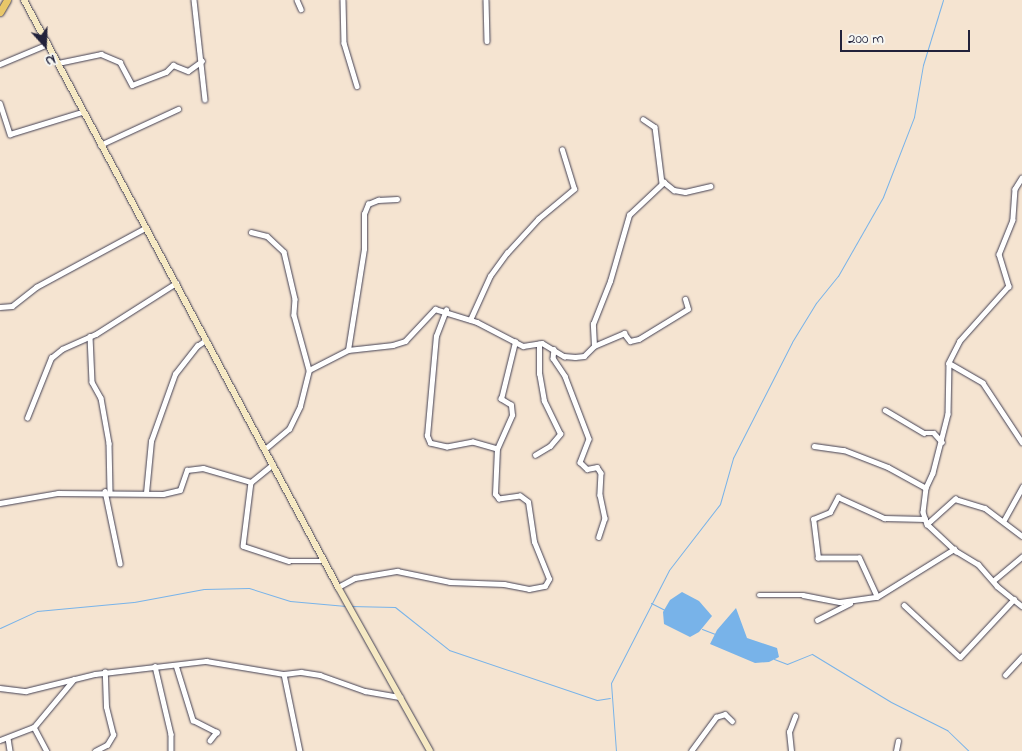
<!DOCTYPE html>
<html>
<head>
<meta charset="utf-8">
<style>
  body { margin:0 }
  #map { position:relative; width:1022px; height:751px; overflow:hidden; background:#f5e4d1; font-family:"Indie Flower",sans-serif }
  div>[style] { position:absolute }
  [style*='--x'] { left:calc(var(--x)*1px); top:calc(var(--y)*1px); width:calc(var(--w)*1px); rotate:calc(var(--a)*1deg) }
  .water>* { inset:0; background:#78b3e9 }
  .stream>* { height:1px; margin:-0.5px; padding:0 0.5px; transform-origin:0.5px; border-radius:0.5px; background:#78b3e9 }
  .roads { filter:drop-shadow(0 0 1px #423f52) drop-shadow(0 0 1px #423f52) }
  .minor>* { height:4.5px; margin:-2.25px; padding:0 2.25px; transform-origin:2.25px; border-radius:2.25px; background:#fff }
  .secondary>* { height:6px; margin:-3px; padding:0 3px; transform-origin:3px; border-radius:3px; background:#f6e9c3 }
  .trunk>* { height:7px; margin:-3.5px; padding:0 3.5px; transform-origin:3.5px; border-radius:3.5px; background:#e9c769 }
  span { translate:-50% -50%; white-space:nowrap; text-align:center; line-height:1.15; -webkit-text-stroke:4px #f6f6f2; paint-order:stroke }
  .north { position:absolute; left:20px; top:20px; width:50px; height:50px; -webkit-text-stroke:4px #f6f6f2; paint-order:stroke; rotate:160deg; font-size:14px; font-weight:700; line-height:20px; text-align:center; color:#22223b }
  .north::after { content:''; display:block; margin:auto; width:18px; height:22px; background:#22223b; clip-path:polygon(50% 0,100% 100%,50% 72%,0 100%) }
  .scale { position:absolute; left:840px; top:30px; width:130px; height:22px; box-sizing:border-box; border:2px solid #22223b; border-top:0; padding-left:6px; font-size:15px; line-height:18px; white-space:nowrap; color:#22223b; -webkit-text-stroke:4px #f6f6f2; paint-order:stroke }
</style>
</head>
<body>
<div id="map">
  <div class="water">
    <div style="clip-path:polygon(682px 592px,699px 601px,712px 616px,699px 632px,690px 637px,664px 624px,663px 612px,670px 600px)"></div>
    <div style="clip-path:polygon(736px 608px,747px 638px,777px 648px,779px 657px,769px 662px,755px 663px,710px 644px,717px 630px)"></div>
  </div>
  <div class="stream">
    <div style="--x:651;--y:603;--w:16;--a:27"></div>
    <div style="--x:350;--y:606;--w:45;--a:1.3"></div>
    <div style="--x:395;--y:607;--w:69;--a:38.5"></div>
    <div style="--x:449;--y:650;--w:156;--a:18.7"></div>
    <div style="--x:597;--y:700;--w:13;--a:-9"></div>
    <div style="--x:0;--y:628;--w:41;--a:-24.7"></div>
    <div style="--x:37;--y:611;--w:97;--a:-5.3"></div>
    <div style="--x:134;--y:602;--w:71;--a:-10.5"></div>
    <div style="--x:204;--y:589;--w:45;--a:-1.3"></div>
    <div style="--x:249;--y:588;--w:43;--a:17.6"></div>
    <div style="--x:290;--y:601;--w:56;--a:5.1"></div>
    <div style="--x:702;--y:629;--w:14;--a:21"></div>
    <div style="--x:774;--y:659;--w:14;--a:21"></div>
    <div style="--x:787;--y:664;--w:27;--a:-22"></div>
    <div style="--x:812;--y:654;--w:92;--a:31.3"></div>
    <div style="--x:891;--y:702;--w:63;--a:26.6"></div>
    <div style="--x:947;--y:730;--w:30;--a:44"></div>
    <div style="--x:616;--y:751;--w:68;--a:-94.2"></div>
    <div style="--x:611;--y:683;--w:127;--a:-62.8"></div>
    <div style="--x:669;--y:570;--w:83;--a:-52.3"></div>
    <div style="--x:720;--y:504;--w:48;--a:-74.2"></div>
    <div style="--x:733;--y:458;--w:130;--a:-63"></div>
    <div style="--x:792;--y:342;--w:46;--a:-58.4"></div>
    <div style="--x:816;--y:303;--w:35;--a:-51"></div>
    <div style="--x:838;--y:276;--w:91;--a:-60.3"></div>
    <div style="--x:883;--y:197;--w:86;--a:-68.8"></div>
    <div style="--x:914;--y:117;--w:53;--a:-80.2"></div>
    <div style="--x:923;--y:65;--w:68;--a:-72.9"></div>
  </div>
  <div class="roads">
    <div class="minor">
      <div style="--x:194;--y:0;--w:100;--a:83.7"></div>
      <div style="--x:297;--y:0;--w:10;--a:66"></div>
      <div style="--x:343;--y:0;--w:43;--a:88.7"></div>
      <div style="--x:344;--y:43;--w:45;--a:73.2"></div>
      <div style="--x:486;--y:0;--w:41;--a:88.6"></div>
      <div style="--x:58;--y:63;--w:44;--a:-11.8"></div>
      <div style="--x:101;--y:54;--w:21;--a:23"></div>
      <div style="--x:120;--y:62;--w:26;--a:62"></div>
      <div style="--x:132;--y:85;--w:36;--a:-21"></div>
      <div style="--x:166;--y:72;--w:10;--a:-45"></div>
      <div style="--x:173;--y:65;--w:16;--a:22"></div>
      <div style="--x:188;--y:71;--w:17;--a:-36"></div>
      <div style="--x:0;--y:64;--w:52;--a:-22.6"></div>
      <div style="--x:0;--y:103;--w:33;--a:72"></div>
      <div style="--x:10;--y:134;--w:75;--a:-17"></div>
      <div style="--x:643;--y:119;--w:14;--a:34"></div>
      <div style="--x:655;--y:127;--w:56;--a:82.9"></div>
      <div style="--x:100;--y:145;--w:86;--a:-24.8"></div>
      <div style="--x:1022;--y:178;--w:13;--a:122"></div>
      <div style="--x:1015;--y:189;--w:31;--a:94"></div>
      <div style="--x:1013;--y:220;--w:37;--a:112"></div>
      <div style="--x:999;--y:254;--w:34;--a:73"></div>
      <div style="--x:1009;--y:286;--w:74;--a:131.7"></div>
      <div style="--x:960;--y:341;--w:25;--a:117"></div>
      <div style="--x:949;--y:363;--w:51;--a:91.1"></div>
      <div style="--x:948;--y:414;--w:61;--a:104.3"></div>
      <div style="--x:933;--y:473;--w:17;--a:115"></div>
      <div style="--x:926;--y:488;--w:24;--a:97"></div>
      <div style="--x:923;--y:512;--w:13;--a:72"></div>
      <div style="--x:927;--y:524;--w:40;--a:43"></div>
      <div style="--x:956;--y:551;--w:26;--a:31"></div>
      <div style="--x:978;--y:564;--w:29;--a:49"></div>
      <div style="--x:997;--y:586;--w:32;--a:39"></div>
      <div style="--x:251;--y:232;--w:16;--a:14"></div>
      <div style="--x:267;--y:236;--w:23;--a:43"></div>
      <div style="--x:284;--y:252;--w:48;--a:76.8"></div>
      <div style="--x:295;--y:299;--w:16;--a:94"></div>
      <div style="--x:294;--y:315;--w:57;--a:74.7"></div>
      <div style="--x:0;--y:307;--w:12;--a:-5"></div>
      <div style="--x:12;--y:306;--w:31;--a:-38"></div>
      <div style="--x:36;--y:287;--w:124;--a:-28.4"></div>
      <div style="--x:470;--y:320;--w:48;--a:-65.6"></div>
      <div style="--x:490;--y:276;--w:29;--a:-54"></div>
      <div style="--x:507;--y:253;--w:46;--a:-47.6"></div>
      <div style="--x:538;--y:219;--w:47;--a:-39.8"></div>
      <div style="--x:574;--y:189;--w:41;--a:-107.1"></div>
      <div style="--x:90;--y:336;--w:46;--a:87.5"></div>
      <div style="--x:92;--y:382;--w:18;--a:61"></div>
      <div style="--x:101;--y:398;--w:46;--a:79.9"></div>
      <div style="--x:109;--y:443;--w:48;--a:88.8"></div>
      <div style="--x:594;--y:346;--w:22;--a:-93"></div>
      <div style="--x:593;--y:324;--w:46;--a:-68.4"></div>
      <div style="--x:610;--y:281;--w:69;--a:-73.9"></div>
      <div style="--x:629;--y:215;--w:48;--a:-43.3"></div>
      <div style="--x:664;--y:182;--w:13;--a:39"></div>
      <div style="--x:674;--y:190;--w:11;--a:10"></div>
      <div style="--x:685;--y:192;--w:26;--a:-13"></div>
      <div style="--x:554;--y:349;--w:9;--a:96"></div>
      <div style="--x:553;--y:358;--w:22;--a:56"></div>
      <div style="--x:565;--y:376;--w:67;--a:69.1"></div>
      <div style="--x:589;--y:439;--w:25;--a:111"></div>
      <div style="--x:580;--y:462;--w:10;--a:45"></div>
      <div style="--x:587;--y:469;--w:10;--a:-11"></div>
      <div style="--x:597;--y:467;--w:7;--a:56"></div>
      <div style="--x:601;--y:473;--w:22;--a:93"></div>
      <div style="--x:600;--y:495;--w:24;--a:78"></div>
      <div style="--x:605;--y:518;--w:20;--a:108"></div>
      <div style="--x:348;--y:350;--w:102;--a:-81"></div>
      <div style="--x:364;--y:249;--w:35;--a:-90"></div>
      <div style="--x:364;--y:214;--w:11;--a:-68"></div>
      <div style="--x:368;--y:204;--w:11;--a:-22"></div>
      <div style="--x:378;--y:200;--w:19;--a:-3"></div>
      <div style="--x:949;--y:363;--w:39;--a:30"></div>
      <div style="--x:983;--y:383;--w:71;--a:56.5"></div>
      <div style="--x:885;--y:410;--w:45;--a:30.5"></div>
      <div style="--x:924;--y:433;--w:10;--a:0"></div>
      <div style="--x:934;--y:433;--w:12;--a:48"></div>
      <div style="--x:27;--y:418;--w:65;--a:-68.2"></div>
      <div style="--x:51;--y:358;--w:14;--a:-39"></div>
      <div style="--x:62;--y:349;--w:37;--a:-24"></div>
      <div style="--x:96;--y:334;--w:95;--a:-32.5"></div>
      <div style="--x:814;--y:446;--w:30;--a:8"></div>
      <div style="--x:844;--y:450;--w:47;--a:21.1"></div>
      <div style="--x:888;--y:467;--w:43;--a:28.9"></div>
      <div style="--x:265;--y:449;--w:31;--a:-40"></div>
      <div style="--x:289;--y:429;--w:25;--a:-64"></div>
      <div style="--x:300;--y:406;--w:37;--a:-76"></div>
      <div style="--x:309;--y:370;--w:44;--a:-27.1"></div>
      <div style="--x:348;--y:350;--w:45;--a:-6.3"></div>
      <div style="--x:393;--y:345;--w:13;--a:-18"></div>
      <div style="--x:405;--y:341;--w:44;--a:-46.8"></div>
      <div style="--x:435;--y:309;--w:44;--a:17.2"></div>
      <div style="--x:477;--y:322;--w:52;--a:27.6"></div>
      <div style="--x:523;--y:346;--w:19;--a:-9"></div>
      <div style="--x:542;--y:343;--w:26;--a:31"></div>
      <div style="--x:564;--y:356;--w:11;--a:5"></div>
      <div style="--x:575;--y:357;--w:9;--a:-6"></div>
      <div style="--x:584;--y:356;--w:14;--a:-45"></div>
      <div style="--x:594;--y:346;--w:33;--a:-23"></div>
      <div style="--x:624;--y:333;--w:10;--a:53"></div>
      <div style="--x:630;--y:341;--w:9;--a:-13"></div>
      <div style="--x:639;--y:339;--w:57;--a:-31.5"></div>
      <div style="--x:688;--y:309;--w:10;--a:-107"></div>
      <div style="--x:497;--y:449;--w:37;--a:-66"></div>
      <div style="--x:512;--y:415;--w:10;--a:-96"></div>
      <div style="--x:511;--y:405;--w:12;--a:-149"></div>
      <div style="--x:501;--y:399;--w:59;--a:-76.2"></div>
      <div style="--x:535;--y:455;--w:17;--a:-31"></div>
      <div style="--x:550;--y:446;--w:16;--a:-50"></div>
      <div style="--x:560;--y:434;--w:37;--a:-116"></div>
      <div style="--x:544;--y:401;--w:27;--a:-100"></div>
      <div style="--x:539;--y:374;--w:30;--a:-90"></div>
      <div style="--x:251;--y:482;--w:64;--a:97.1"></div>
      <div style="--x:243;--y:546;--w:48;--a:18.1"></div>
      <div style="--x:289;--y:561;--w:35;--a:0"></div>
      <div style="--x:105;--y:491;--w:74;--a:78.2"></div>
      <div style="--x:146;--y:493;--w:52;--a:-84.5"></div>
      <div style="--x:151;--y:441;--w:71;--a:-70.3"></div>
      <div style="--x:175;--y:374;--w:36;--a:-52"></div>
      <div style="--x:197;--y:346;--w:11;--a:-34"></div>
      <div style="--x:0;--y:503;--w:59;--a:-9.8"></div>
      <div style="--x:58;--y:493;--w:105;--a:0.5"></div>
      <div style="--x:163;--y:494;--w:17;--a:-13"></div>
      <div style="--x:180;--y:490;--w:21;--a:-71"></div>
      <div style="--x:187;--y:470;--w:16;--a:-7"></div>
      <div style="--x:203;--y:468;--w:50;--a:16.3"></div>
      <div style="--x:251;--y:482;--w:28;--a:-39"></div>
      <div style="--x:1004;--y:520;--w:38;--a:-61"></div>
      <div style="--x:927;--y:524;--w:38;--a:-42"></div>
      <div style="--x:955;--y:499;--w:31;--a:17"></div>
      <div style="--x:985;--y:508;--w:46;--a:37.1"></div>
      <div style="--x:993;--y:581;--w:38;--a:-40"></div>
      <div style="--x:338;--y:587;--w:19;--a:-28"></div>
      <div style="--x:355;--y:578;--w:43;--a:-9.5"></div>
      <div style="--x:397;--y:571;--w:54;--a:11.7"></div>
      <div style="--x:450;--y:582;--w:54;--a:2.1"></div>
      <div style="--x:504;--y:584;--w:25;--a:11"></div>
      <div style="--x:529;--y:589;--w:16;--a:-11"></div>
      <div style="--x:545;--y:586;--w:8;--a:-60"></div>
      <div style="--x:549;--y:579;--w:40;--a:-112"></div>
      <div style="--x:534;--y:542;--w:40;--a:-98.5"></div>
      <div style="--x:528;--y:502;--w:10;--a:-143"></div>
      <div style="--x:520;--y:496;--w:21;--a:172"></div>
      <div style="--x:499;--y:499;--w:6;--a:-129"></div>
      <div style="--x:495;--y:494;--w:45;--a:-87.5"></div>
      <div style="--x:497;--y:449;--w:25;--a:-164"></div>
      <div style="--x:473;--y:442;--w:26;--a:169"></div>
      <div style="--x:447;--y:447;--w:17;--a:-167"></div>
      <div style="--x:430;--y:443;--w:8;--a:-113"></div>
      <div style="--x:427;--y:436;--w:100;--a:-84.9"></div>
      <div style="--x:436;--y:336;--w:28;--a:-69"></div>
      <div style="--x:759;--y:595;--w:44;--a:0"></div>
      <div style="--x:803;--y:595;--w:38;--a:11"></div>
      <div style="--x:840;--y:602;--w:37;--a:-8"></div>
      <div style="--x:877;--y:597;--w:91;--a:-31.9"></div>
      <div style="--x:877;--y:597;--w:43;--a:-114.8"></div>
      <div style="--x:859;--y:558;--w:41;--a:180"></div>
      <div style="--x:818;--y:558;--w:39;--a:-97"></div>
      <div style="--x:813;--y:519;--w:18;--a:-22"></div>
      <div style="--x:830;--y:512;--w:17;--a:-62"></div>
      <div style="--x:838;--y:497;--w:51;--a:24.5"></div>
      <div style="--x:884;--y:518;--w:41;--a:1.4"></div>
      <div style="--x:904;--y:605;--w:76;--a:42.9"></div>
      <div style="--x:960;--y:657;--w:79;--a:-47"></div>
      <div style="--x:817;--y:620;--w:37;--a:-27"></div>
      <div style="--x:176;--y:665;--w:58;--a:72.8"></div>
      <div style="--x:193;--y:720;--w:27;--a:27"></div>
      <div style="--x:217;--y:732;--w:11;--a:128"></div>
      <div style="--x:155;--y:666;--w:70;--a:76.8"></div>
      <div style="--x:171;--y:734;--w:17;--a:90"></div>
      <div style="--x:284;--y:674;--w:79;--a:78.3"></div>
      <div style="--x:1005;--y:675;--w:25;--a:-47"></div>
      <div style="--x:0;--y:688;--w:26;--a:7"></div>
      <div style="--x:26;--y:691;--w:71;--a:-13.8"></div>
      <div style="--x:95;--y:674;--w:112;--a:-6.7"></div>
      <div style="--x:206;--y:661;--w:79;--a:9.5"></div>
      <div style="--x:284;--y:674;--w:17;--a:-7"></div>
      <div style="--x:301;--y:672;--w:19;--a:9"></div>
      <div style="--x:320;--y:675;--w:48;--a:19.6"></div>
      <div style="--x:365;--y:691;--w:36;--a:10"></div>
      <div style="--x:34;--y:727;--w:27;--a:62"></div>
      <div style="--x:8;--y:738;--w:13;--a:81"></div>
      <div style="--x:0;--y:740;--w:36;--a:-21"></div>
      <div style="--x:34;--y:727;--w:62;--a:-50.2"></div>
      <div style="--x:95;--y:751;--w:13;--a:-27"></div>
      <div style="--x:107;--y:745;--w:12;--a:-59"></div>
      <div style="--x:113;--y:735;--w:29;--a:-104"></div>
      <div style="--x:106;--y:707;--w:35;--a:-92"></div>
      <div style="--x:691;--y:751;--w:42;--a:-53.7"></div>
      <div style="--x:716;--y:717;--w:9;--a:-18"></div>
      <div style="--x:725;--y:714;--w:10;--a:45"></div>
      <div style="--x:791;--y:751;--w:19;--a:-96"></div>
      <div style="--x:789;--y:732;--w:17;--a:-69"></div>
      <div style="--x:896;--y:751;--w:10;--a:-79"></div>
    </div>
    <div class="secondary">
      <div style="--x:24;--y:0;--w:666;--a:61.86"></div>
      <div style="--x:338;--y:587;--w:188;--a:60.7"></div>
    </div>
    <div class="trunk">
      <div style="--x:0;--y:12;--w:14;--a:-60"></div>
    </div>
  </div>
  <div class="north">N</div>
  <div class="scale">200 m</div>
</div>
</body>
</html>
